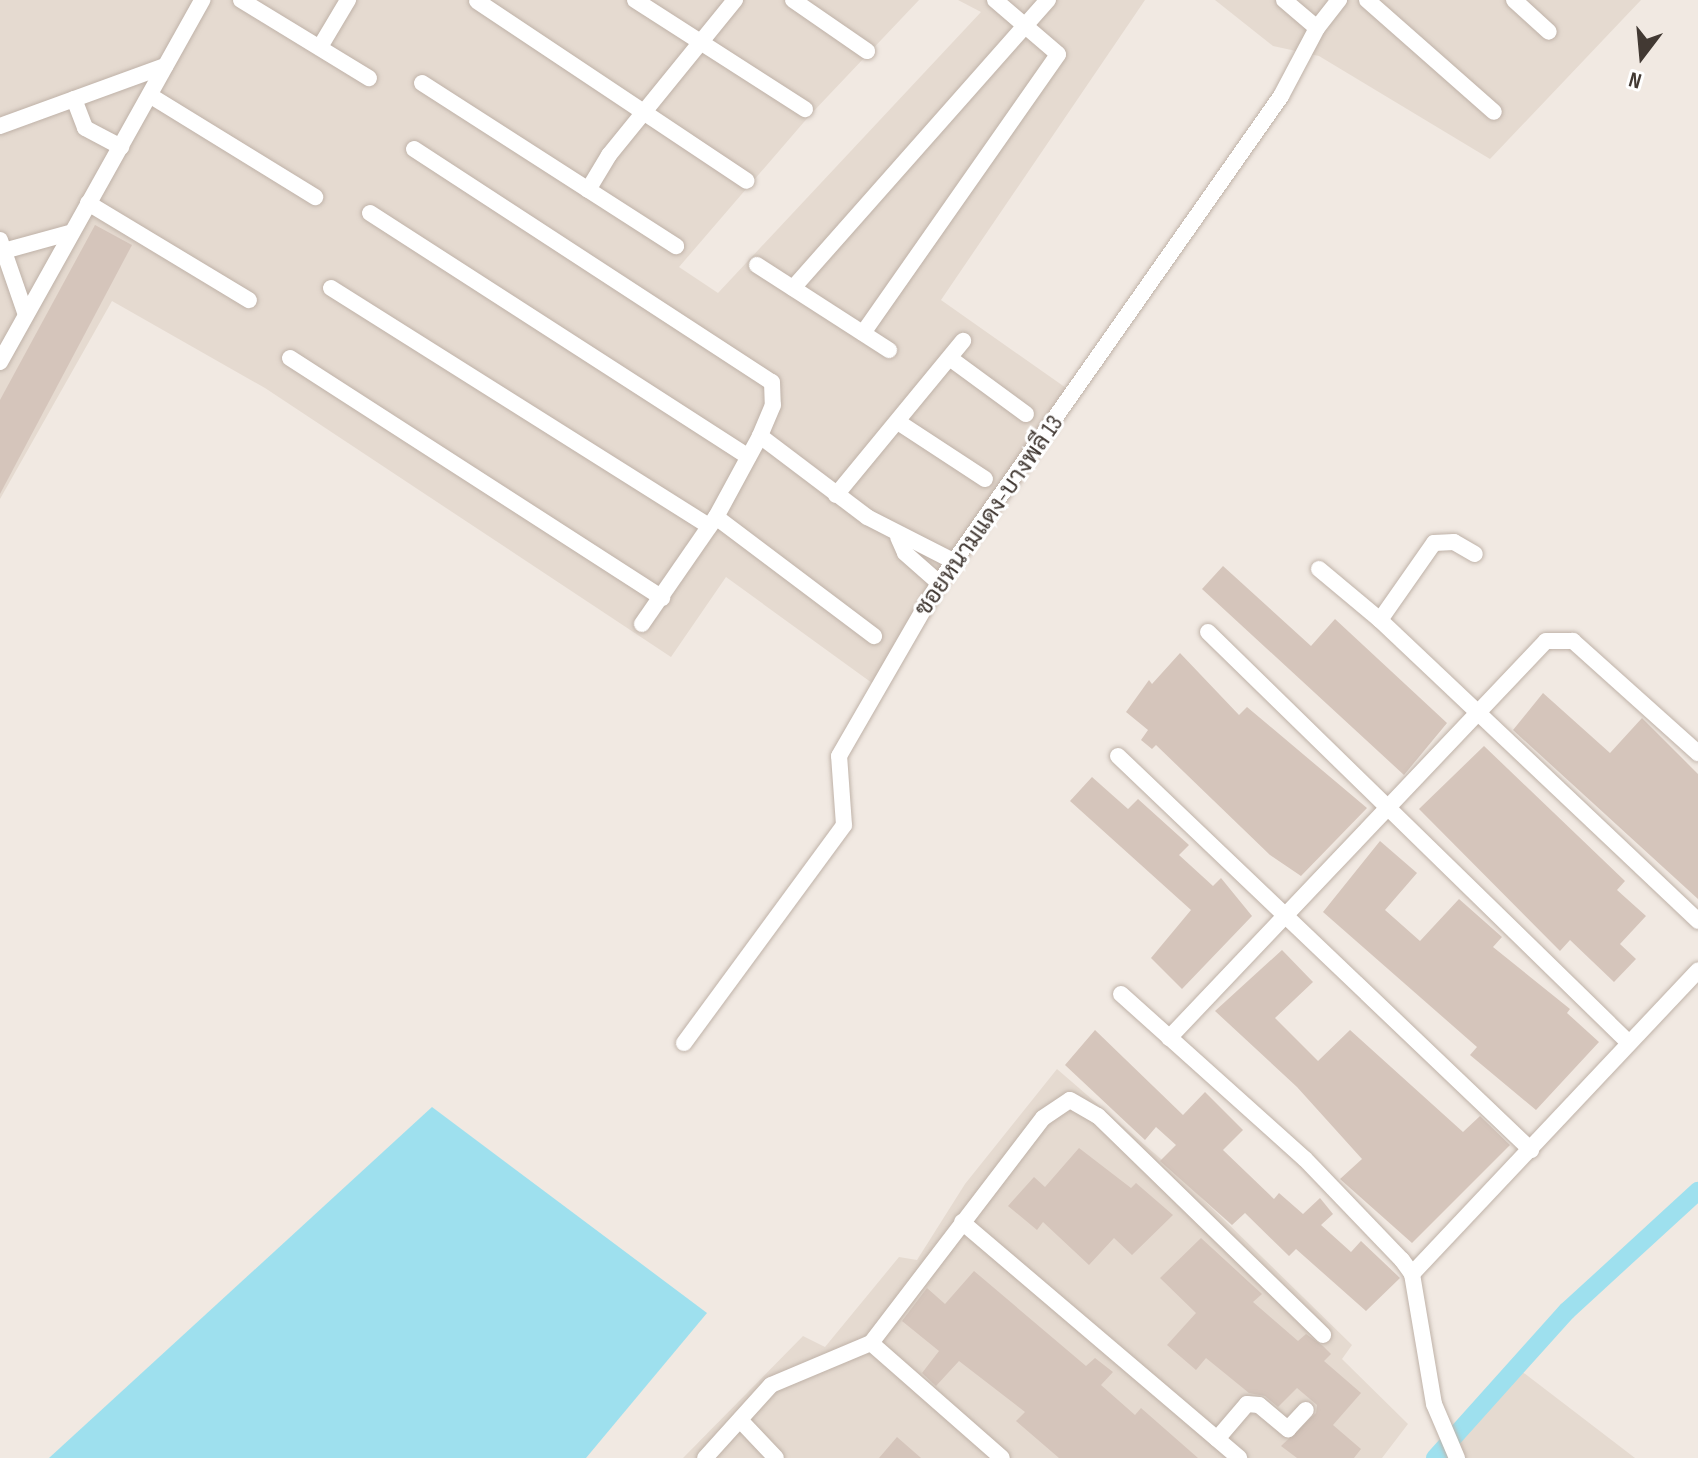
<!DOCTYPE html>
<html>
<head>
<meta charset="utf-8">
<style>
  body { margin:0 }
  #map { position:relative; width:1698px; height:1458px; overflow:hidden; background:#f1e9e2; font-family:"Sofia Sans Condensed",Sarabun,sans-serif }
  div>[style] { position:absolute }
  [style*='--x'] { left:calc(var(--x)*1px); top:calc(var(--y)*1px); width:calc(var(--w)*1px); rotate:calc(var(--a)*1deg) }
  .residential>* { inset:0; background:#e5dad0 }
  .water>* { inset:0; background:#9ee0ee }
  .canal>* { height:18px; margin:-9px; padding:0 9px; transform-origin:9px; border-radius:9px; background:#9ee0ee }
  .building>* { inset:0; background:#d5c5bb }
  .roads { filter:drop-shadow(0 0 2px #bfb2a8) drop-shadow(0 0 2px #bfb2a8) }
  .street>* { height:16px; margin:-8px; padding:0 8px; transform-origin:8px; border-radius:8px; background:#fff }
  span { translate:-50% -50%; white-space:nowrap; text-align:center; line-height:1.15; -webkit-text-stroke:6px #fff; paint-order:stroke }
  .street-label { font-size:24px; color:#423933 }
  .north { position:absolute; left:1602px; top:16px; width:80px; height:80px; -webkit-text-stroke:6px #fff; paint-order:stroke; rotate:196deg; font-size:22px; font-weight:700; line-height:32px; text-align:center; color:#423933 }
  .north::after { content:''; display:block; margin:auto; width:28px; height:36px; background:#423933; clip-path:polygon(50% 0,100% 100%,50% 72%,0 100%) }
</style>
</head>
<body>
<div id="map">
  <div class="residential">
    <div style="clip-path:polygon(0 0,919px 0,810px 115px,679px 267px,718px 293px,981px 12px,958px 0,1145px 0,941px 300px,1069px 390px,872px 683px,726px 577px,671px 657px,265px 388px,112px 301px,0 499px)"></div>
    <div style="clip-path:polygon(1215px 0,1641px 0,1490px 159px,1319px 56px,1273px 46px)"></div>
    <div style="clip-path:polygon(1057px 1069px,1169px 1166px,1352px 1345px,1342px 1359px,1408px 1424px,1382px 1458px,683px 1458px,803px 1336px,825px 1347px,899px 1257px,917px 1260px,965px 1184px)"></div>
    <div style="clip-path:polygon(1516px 1367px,1635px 1458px,1446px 1458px)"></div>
  </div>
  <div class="water">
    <div style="clip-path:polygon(432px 1107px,707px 1313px,586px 1458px,49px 1458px)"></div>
  </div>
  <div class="canal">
    <div style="--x:1435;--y:1458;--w:198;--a:-48.1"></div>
    <div style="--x:1567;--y:1311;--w:178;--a:-42.5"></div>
  </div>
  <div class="building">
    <div style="clip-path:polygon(95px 225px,132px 245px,0 494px,0 400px)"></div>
    <div style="clip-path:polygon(1223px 566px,1311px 646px,1335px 619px,1447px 723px,1404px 775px,1202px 589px)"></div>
    <div style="clip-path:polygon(1180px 653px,1239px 715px,1247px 707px,1367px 808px,1301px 876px,1270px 855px,1156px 745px,1152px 749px,1141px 740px,1148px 730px,1126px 712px,1149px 680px,1152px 684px)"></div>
    <div style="clip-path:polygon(1543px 693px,1610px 753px,1642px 718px,1698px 774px,1698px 899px,1513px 730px)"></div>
    <div style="clip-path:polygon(1484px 746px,1625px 881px,1617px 890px,1646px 916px,1620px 944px,1636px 959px,1614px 982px,1570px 940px,1560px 951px,1419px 809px)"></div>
    <div style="clip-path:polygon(1092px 777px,1128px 809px,1138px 799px,1189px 845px,1179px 855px,1213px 886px,1221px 878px,1252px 916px,1182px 989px,1151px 958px,1191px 910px,1070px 801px)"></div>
    <div style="clip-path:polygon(1380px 841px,1417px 873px,1385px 910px,1420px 941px,1459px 899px,1502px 937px,1493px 947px,1570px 1009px,1567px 1013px,1599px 1042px,1536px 1110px,1470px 1055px,1477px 1047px,1323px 912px)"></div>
    <div style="clip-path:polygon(1282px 950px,1313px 982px,1275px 1018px,1318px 1061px,1350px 1030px,1463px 1132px,1480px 1116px,1510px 1145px,1412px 1243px,1340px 1179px,1362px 1159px,1297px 1087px,1215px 1011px)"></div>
    <div style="clip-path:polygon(1095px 1030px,1183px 1115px,1205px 1092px,1243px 1130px,1223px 1150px,1274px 1199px,1279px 1193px,1303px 1214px,1320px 1198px,1333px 1214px,1321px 1225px,1351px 1252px,1361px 1241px,1400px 1278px,1366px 1311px,1296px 1249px,1289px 1256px,1245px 1213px,1232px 1225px,1160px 1161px,1176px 1145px,1156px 1127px,1145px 1140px,1065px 1065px)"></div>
    <div style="clip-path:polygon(1079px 1148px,1131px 1188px,1136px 1183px,1173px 1215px,1132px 1255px,1114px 1238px,1089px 1265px,1043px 1222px,1037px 1230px,1008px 1206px,1034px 1177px,1045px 1187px)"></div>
    <div style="clip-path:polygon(1201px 1238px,1262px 1294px,1253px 1302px,1298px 1341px,1306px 1334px,1323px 1346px,1331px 1354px,1324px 1361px,1361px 1393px,1333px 1425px,1361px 1449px,1354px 1458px,1297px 1458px,1281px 1446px,1316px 1413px,1317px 1405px,1297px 1388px,1278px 1407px,1265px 1396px,1249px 1393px,1206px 1358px,1196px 1370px,1167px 1345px,1196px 1313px,1160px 1278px)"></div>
    <div style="clip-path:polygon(974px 1271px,1086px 1366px,1095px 1358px,1113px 1372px,1101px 1385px,1135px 1415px,1141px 1408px,1198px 1458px,1059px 1458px,1016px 1421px,1025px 1412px,959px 1361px,936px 1386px,922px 1373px,939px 1351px,902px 1321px,927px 1288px,945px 1304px)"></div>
    <div style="clip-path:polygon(897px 1437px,921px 1458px,879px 1458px)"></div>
  </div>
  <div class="roads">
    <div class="street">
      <div style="--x:241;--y:0;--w:150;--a:31.4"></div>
      <div style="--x:635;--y:0;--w:202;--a:32.7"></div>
      <div style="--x:793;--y:0;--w:90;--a:34.6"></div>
      <div style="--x:1284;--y:0;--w:43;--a:40.3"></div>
      <div style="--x:1367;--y:0;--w:169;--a:41.4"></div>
      <div style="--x:1514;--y:0;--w:47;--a:42.4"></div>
      <div style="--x:477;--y:1;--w:324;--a:33.7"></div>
      <div style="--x:320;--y:47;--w:55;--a:-59.2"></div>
      <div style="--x:422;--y:83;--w:302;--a:32.7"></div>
      <div style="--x:151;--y:96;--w:193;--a:31.6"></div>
      <div style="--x:74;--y:99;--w:31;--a:69"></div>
      <div style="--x:85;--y:128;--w:41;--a:27.8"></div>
      <div style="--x:0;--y:126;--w:176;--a:-20"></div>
      <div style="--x:414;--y:149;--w:427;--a:33.1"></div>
      <div style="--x:772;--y:382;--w:23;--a:88"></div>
      <div style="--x:773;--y:405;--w:34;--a:113"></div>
      <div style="--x:760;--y:436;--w:92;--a:118.5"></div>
      <div style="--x:716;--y:517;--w:130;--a:124.7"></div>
      <div style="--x:588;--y:190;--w:41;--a:-59"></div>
      <div style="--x:609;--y:155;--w:200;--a:-50.9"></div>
      <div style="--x:88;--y:203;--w:188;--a:31.1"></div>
      <div style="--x:370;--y:213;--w:450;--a:32.8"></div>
      <div style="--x:0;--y:240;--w:79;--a:70.9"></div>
      <div style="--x:0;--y:252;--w:72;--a:-15.4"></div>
      <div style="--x:757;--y:265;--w:157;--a:32.8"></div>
      <div style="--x:331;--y:288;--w:447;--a:32.2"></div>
      <div style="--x:793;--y:288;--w:385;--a:-48.5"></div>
      <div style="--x:863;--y:333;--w:340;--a:-55"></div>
      <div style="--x:1058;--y:54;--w:83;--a:-139.4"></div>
      <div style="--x:290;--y:358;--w:443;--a:32.8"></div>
      <div style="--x:951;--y:359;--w:93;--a:36.3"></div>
      <div style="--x:0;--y:362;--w:415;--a:-60.8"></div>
      <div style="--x:898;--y:422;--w:104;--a:33.2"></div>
      <div style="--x:760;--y:436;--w:134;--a:37.1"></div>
      <div style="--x:867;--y:517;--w:97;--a:27.1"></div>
      <div style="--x:836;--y:495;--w:200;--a:-50.5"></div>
      <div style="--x:716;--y:517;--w:198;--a:37"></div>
      <div style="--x:898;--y:537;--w:17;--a:66"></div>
      <div style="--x:905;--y:553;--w:45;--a:41.4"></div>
      <div style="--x:1319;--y:569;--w:80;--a:39.9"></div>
      <div style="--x:1380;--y:620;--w:438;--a:43.4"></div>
      <div style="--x:1380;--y:620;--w:94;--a:-55"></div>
      <div style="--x:1434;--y:543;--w:20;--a:-3"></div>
      <div style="--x:1454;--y:542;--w:24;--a:30"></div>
      <div style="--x:1208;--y:632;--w:588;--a:44.31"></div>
      <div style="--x:1118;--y:756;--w:571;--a:43.65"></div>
      <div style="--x:1121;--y:994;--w:247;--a:41.9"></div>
      <div style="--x:1305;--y:1159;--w:140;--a:46.2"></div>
      <div style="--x:1402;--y:1260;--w:17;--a:54"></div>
      <div style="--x:1412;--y:1274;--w:132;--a:80.4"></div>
      <div style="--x:1434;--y:1404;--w:59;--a:66.9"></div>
      <div style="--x:1169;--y:1038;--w:547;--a:-46.48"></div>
      <div style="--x:1546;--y:641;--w:27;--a:0"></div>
      <div style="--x:1573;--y:641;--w:168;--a:41.9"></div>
      <div style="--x:684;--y:1043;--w:270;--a:-53.7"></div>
      <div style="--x:844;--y:825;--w:69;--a:-94.1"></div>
      <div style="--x:839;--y:756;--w:200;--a:-60"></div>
      <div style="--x:939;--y:583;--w:595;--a:-54.92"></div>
      <div style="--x:1281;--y:96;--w:77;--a:-62.1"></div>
      <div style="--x:1317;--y:28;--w:36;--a:-52"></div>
      <div style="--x:962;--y:1222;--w:364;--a:40.4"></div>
      <div style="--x:1412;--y:1274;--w:417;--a:-46.7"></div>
      <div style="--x:871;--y:1343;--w:174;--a:41.3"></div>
      <div style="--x:740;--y:1420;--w:52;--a:46.5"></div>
      <div style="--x:1217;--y:1439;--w:46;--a:-49.4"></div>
      <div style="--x:1247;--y:1404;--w:12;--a:5"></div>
      <div style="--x:1259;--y:1405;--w:38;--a:40"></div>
      <div style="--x:1288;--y:1429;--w:26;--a:-47"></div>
      <div style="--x:705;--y:1458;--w:98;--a:-47.9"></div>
      <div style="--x:771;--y:1385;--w:108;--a:-22.8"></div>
      <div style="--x:871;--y:1343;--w:283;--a:-52.6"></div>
      <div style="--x:1043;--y:1118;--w:32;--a:-34"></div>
      <div style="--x:1070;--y:1100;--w:32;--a:30"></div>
      <div style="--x:1098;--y:1116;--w:314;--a:44.2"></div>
    </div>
  </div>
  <div class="street-label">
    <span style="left:989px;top:516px;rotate:-55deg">ซอยหนามแดง-บางพลี 13</span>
  </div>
  <div class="north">N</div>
</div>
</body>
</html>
